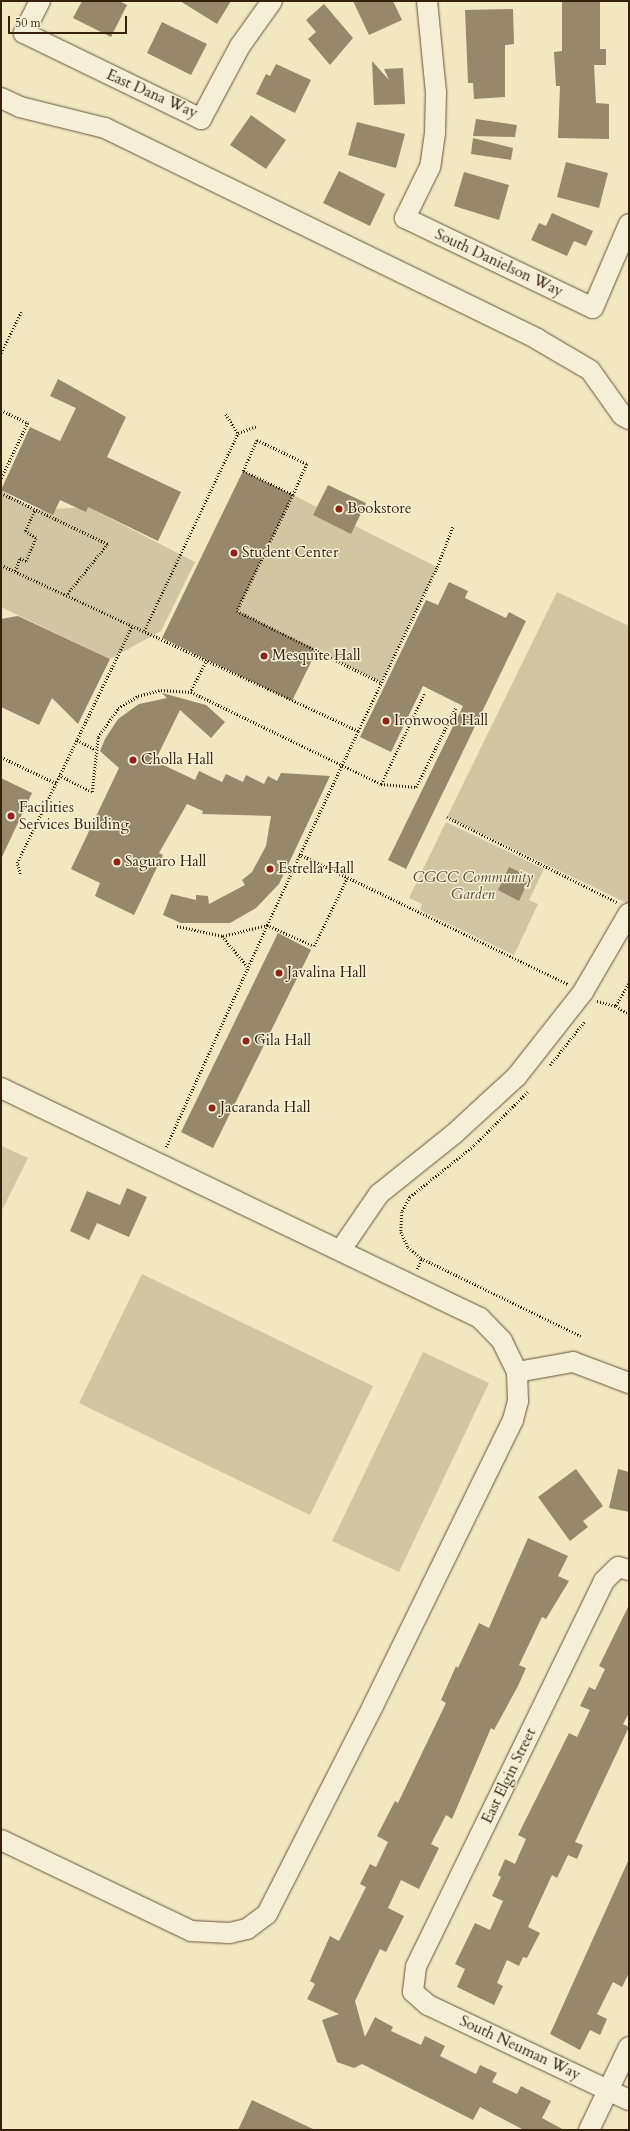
<!DOCTYPE html>
<html>
<head>
<meta charset="utf-8">
<style>
  body { margin:0 }
  #map { position:relative; width:630px; height:2131px; overflow:hidden; background:#f1e7c1; font-family:Cardo,serif }
  div>[style] { position:absolute }
  [style*='--x'] { left:calc(var(--x)*1px); top:calc(var(--y)*1px); width:calc(var(--w)*1px); rotate:calc(var(--a)*1deg) }
  .green>* { inset:0; background:#d1c5a2 }
  .building>* { inset:0; background:#97886b }
  .path>* { height:2.5px; margin-top:-1.25px; transform-origin:0; background:repeating-linear-gradient(90deg,#36210d 0 1px,transparent 0 3px) }
  .roads { filter:drop-shadow(0 0 1px #65523a) drop-shadow(0 0 1px #65523a) }
  .minor>* { height:20px; margin:-10px; padding:0 10px; transform-origin:10px; border-radius:10px; background:#f6efd7 }
  .dots>* { width:11px; height:11px; translate:-50% -50%; box-sizing:border-box; border:2px solid #f6efd7; border-radius:50% }
  span { translate:-50% -50%; white-space:nowrap; text-align:center; line-height:1.15; -webkit-text-stroke:3px #f6efd7; paint-order:stroke }
  .street-label { font-size:15px; color:#36210d }
  .poi-label { font-size:15px; color:#36210d }
  .left { translate:0 -50%; text-align:left }
  .park-label { font-size:15px; color:#5d4a32; font-style:italic }
  .frame { position:absolute; inset:0; border:2px solid #36210d; pointer-events:none }
  .scale { position:absolute; left:8px; top:16px; width:119px; height:18px; box-sizing:border-box; border:2px solid #36210d; border-top:0; padding-left:5px; font-size:12px; line-height:14px; white-space:nowrap; color:#36210d; -webkit-text-stroke:3px #f6efd7; paint-order:stroke }
</style>
</head>
<body>
<div id="map">
  <div class="green">
    <div style="clip-path:polygon(1px 490px,35px 510px,88px 507px,195px 562px,161px 631px,110px 659px,1px 607px)"></div>
    <div style="clip-path:polygon(293px 495px,437px 567px,381px 682px,237px 611px)"></div>
    <div style="clip-path:polygon(557px 592px,629px 626px,629px 904px,447px 817px)"></div>
    <div style="clip-path:polygon(446px 822px,544px 869px,529px 900px,538px 904px,514px 955px,420px 910px,422px 904px,409px 898px)"></div>
    <div style="clip-path:polygon(1px 1146px,28px 1158px,1px 1212px)"></div>
    <div style="clip-path:polygon(142px 1274px,373px 1386px,310px 1515px,79px 1403px)"></div>
    <div style="clip-path:polygon(423px 1352px,489px 1383px,399px 1572px,332px 1541px)"></div>
  </div>
  <div class="building">
    <div style="clip-path:polygon(82px 1px,119px 1px,127px 5px,111px 37px,73px 18px)"></div>
    <div style="clip-path:polygon(180px 1px,231px 1px,217px 24px)"></div>
    <div style="clip-path:polygon(353px 1px,393px 1px,402px 20px,369px 35px)"></div>
    <div style="clip-path:polygon(562px 1px,600px 1px,600px 49px,606px 49px,606px 65px,594px 65px,596px 103px,609px 104px,609px 139px,558px 138px,560px 86px,556px 86px,554px 52px,562px 51px)"></div>
    <div style="clip-path:polygon(324px 4px,353px 38px,330px 65px,308px 39px,316px 32px,306px 20px)"></div>
    <div style="clip-path:polygon(513px 9px,514px 44px,505px 45px,505px 97px,474px 99px,473px 83px,468px 83px,465px 10px)"></div>
    <div style="clip-path:polygon(162px 22px,207px 44px,191px 75px,147px 53px)"></div>
    <div style="clip-path:polygon(372px 61px,389px 80px,384px 69px,403px 68px,405px 104px,374px 105px)"></div>
    <div style="clip-path:polygon(276px 64px,311px 80px,295px 113px,256px 94px,266px 74px,270px 76px)"></div>
    <div style="clip-path:polygon(251px 115px,286px 140px,266px 169px,230px 145px)"></div>
    <div style="clip-path:polygon(476px 119px,517px 125px,515px 137px,473px 136px)"></div>
    <div style="clip-path:polygon(357px 122px,405px 134px,396px 168px,348px 155px)"></div>
    <div style="clip-path:polygon(473px 138px,513px 148px,511px 160px,471px 154px)"></div>
    <div style="clip-path:polygon(566px 162px,608px 173px,599px 208px,557px 197px)"></div>
    <div style="clip-path:polygon(339px 171px,385px 194px,370px 226px,323px 203px)"></div>
    <div style="clip-path:polygon(464px 172px,509px 185px,499px 220px,454px 206px)"></div>
    <div style="clip-path:polygon(552px 213px,593px 231px,586px 246px,574px 241px,567px 256px,531px 240px,539px 223px,546px 226px)"></div>
    <div style="clip-path:polygon(58px 379px,126px 417px,107px 457px,181px 492px,158px 541px,88px 507px,86px 512px,60px 500px,53px 515px,1px 490px,30px 427px,60px 441px,76px 408px,50px 396px)"></div>
    <div style="clip-path:polygon(243px 471px,293px 495px,237px 611px,317px 650px,292px 701px,162px 638px)"></div>
    <div style="clip-path:polygon(328px 485px,366px 503px,351px 534px,313px 515px)"></div>
    <div style="clip-path:polygon(449px 582px,468px 591px,465px 598px,506px 618px,509px 612px,526px 621px,406px 869px,388px 860px,463px 706px,423px 686px,391px 752px,360px 737px,426px 600px,438px 605px)"></div>
    <div style="clip-path:polygon(18px 616px,110px 659px,78px 724px,52px 698px,39px 725px,1px 707px,1px 619px)"></div>
    <div style="clip-path:polygon(162px 693px,206px 705px,225px 722px,211px 738px,180px 710px,155px 761px,195px 780px,199px 771px,222px 782px,226px 774px,243px 782px,246px 775px,264px 784px,268px 776px,277px 781px,281px 773px,330px 776px,279px 884px,256px 908px,230px 923px,181px 923px,163px 915px,171px 894px,196px 900px,196px 895px,208px 896px,209px 904px,245px 885px,242px 880px,252px 872px,266px 846px,271px 816px,202px 814px,203px 811px,187px 804px,159px 853px,163px 855px,134px 915px,95px 896px,100px 883px,71px 869px,119px 768px,100px 751px,105px 739px,118px 719px,139px 704px,167px 698px)"></div>
    <div style="clip-path:polygon(1px 778px,32px 793px,1px 859px)"></div>
    <div style="clip-path:polygon(509px 867px,530px 877px,519px 901px,498px 890px)"></div>
    <div style="clip-path:polygon(278px 933px,311px 950px,213px 1148px,181px 1132px)"></div>
    <div style="clip-path:polygon(127px 1188px,147px 1197px,129px 1237px,97px 1223px,89px 1240px,70px 1231px,87px 1191px,120px 1205px)"></div>
    <div style="clip-path:polygon(576px 1469px,603px 1506px,583px 1521px,588px 1527px,570px 1541px,538px 1497px)"></div>
    <div style="clip-path:polygon(618px 1469px,629px 1472px,629px 1512px,609px 1508px)"></div>
    <div style="clip-path:polygon(528px 1538px,568px 1556px,558px 1576px,569px 1581px,546px 1619px,542px 1617px,519px 1665px,526px 1668px,518px 1686px,494px 1730px,491px 1728px,452px 1819px,446px 1815px,431px 1844px,439px 1848px,419px 1889px,401px 1880px,388px 1908px,404px 1916px,386px 1952px,380px 1949px,355px 2001px,365px 2037px,375px 2017px,393px 2027px,391px 2031px,421px 2045px,425px 2036px,445px 2046px,440px 2056px,476px 2074px,480px 2065px,497px 2073px,492px 2082px,517px 2094px,521px 2086px,551px 2101px,542px 2118px,564px 2130px,524px 2130px,480px 2107px,473px 2120px,362px 2064px,354px 2068px,337px 2062px,322px 2020px,339px 2014px,307px 1999px,315px 1984px,310px 1981px,330px 1936px,339px 1941px,366px 1887px,360px 1884px,370px 1864px,376px 1867px,388px 1842px,377px 1836px,395px 1801px,398px 1803px,446px 1703px,441px 1700px,456px 1666px,458px 1668px,479px 1623px,489px 1628px)"></div>
    <div style="clip-path:polygon(629px 1605px,629px 1713px,623px 1724px,629px 1727px,575px 1842px,583px 1845px,577px 1859px,568px 1855px,557px 1878px,552px 1875px,528px 1927px,540px 1933px,527px 1958px,523px 1957px,519px 1966px,507px 1960px,497px 1983px,503px 1986px,494px 2005px,457px 1987px,465px 1969px,455px 1964px,475px 1923px,490px 1930px,503px 1901px,492px 1896px,501px 1877px,498px 1875px,505px 1859px,515px 1864px,526px 1839px,518px 1835px,569px 1733px,577px 1737px,590px 1710px,580px 1706px,589px 1687px,595px 1690px,605px 1669px,599px 1666px)"></div>
    <div style="clip-path:polygon(629px 1859px,629px 1973px,622px 1987px,613px 1982px,597px 2014px,607px 2019px,600px 2035px,590px 2030px,580px 2050px,550px 2034px)"></div>
    <div style="clip-path:polygon(252px 2100px,315px 2130px,238px 2130px)"></div>
  </div>
  <div class="path">
    <div style="--x:1;--y:353;--w:46;--a:-64"></div>
    <div style="--x:1;--y:410;--w:30;--a:26"></div>
    <div style="--x:28;--y:423;--w:62;--a:115.7"></div>
    <div style="--x:226;--y:414;--w:22;--a:58"></div>
    <div style="--x:238;--y:433;--w:20;--a:-20"></div>
    <div style="--x:257;--y:440;--w:55;--a:25.6"></div>
    <div style="--x:307;--y:464;--w:34;--a:114"></div>
    <div style="--x:293;--y:495;--w:55;--a:-154.4"></div>
    <div style="--x:243;--y:471;--w:34;--a:-66"></div>
    <div style="--x:1;--y:493;--w:119;--a:25.5"></div>
    <div style="--x:108;--y:544;--w:65;--a:128.8"></div>
    <div style="--x:293;--y:495;--w:129;--a:115.8"></div>
    <div style="--x:237;--y:611;--w:160;--a:26.4"></div>
    <div style="--x:1;--y:565;--w:394;--a:24.9"></div>
    <div style="--x:358;--y:731;--w:182;--a:-64.3"></div>
    <div style="--x:437;--y:567;--w:44;--a:-68.7"></div>
    <div style="--x:15;--y:571;--w:14;--a:-69"></div>
    <div style="--x:20;--y:558;--w:7;--a:27"></div>
    <div style="--x:26;--y:561;--w:25;--a:-67"></div>
    <div style="--x:36;--y:538;--w:13;--a:-148"></div>
    <div style="--x:25;--y:531;--w:23;--a:-65"></div>
    <div style="--x:144;--y:631;--w:219;--a:-64.6"></div>
    <div style="--x:207;--y:660;--w:36;--a:117"></div>
    <div style="--x:191;--y:692;--w:211;--a:25.8"></div>
    <div style="--x:381;--y:784;--w:102;--a:-64.4"></div>
    <div style="--x:77;--y:740;--w:20;--a:27"></div>
    <div style="--x:1;--y:757;--w:61;--a:25.3"></div>
    <div style="--x:59;--y:775;--w:37;--a:27"></div>
    <div style="--x:92;--y:792;--w:55;--a:-83.8"></div>
    <div style="--x:98;--y:737;--w:35;--a:-55"></div>
    <div style="--x:118;--y:708;--w:23;--a:-31"></div>
    <div style="--x:138;--y:696;--w:24;--a:-15"></div>
    <div style="--x:161;--y:690;--w:30;--a:4"></div>
    <div style="--x:381;--y:784;--w:35;--a:5"></div>
    <div style="--x:416;--y:787;--w:89;--a:-63.4"></div>
    <div style="--x:447;--y:817;--w:190;--a:26.6"></div>
    <div style="--x:299;--y:854;--w:299;--a:25.8"></div>
    <div style="--x:20;--y:874;--w:11;--a:-105"></div>
    <div style="--x:17;--y:863;--w:263;--a:-64.1"></div>
    <div style="--x:177;--y:926;--w:47;--a:12.3"></div>
    <div style="--x:223;--y:936;--w:45;--a:-14"></div>
    <div style="--x:267;--y:925;--w:214;--a:-64.9"></div>
    <div style="--x:222;--y:936;--w:40;--a:50"></div>
    <div style="--x:629;--y:984;--w:26;--a:121"></div>
    <div style="--x:616;--y:1006;--w:15;--a:32"></div>
    <div style="--x:597;--y:1001;--w:20;--a:15"></div>
    <div style="--x:550;--y:1065;--w:55;--a:-51.7"></div>
    <div style="--x:528;--y:1092;--w:76;--a:135"></div>
    <div style="--x:474;--y:1146;--w:82;--a:141.4"></div>
    <div style="--x:410;--y:1197;--w:17;--a:118"></div>
    <div style="--x:402;--y:1212;--w:20;--a:93"></div>
    <div style="--x:401;--y:1232;--w:17;--a:65"></div>
    <div style="--x:408;--y:1247;--w:17;--a:40"></div>
    <div style="--x:421;--y:1258;--w:178;--a:26"></div>
    <div style="--x:166;--y:1147;--w:244;--a:-65.5"></div>
    <div style="--x:267;--y:925;--w:51;--a:24.1"></div>
    <div style="--x:314;--y:946;--w:76;--a:-64.1"></div>
    <div style="--x:417;--y:1269;--w:12;--a:-66"></div>
  </div>
  <div class="roads">
    <div class="minor">
      <div style="--x:40;--y:1;--w:36;--a:117"></div>
      <div style="--x:24;--y:33;--w:197;--a:25.9"></div>
      <div style="--x:201;--y:119;--w:83;--a:-61.9"></div>
      <div style="--x:240;--y:46;--w:55;--a:-54.6"></div>
      <div style="--x:427;--y:1;--w:91;--a:84.4"></div>
      <div style="--x:436;--y:92;--w:41;--a:91.4"></div>
      <div style="--x:435;--y:133;--w:34;--a:98"></div>
      <div style="--x:430;--y:167;--w:57;--a:116.1"></div>
      <div style="--x:405;--y:218;--w:208;--a:25.6"></div>
      <div style="--x:593;--y:308;--w:91;--a:-66.8"></div>
      <div style="--x:1;--y:98;--w:21;--a:25"></div>
      <div style="--x:20;--y:107;--w:88;--a:13.9"></div>
      <div style="--x:105;--y:128;--w:481;--a:26"></div>
      <div style="--x:537;--y:339;--w:61;--a:30.3"></div>
      <div style="--x:590;--y:370;--w:55;--a:54.6"></div>
      <div style="--x:622;--y:415;--w:8;--a:30"></div>
      <div style="--x:1;--y:1088;--w:531;--a:25.65"></div>
      <div style="--x:480;--y:1318;--w:32;--a:46"></div>
      <div style="--x:502;--y:1341;--w:34;--a:64"></div>
      <div style="--x:517;--y:1372;--w:29;--a:88"></div>
      <div style="--x:518;--y:1401;--w:20;--a:105"></div>
      <div style="--x:513;--y:1420;--w:316;--a:116.1"></div>
      <div style="--x:374;--y:1704;--w:236;--a:117"></div>
      <div style="--x:267;--y:1914;--w:25;--a:143"></div>
      <div style="--x:247;--y:1929;--w:18;--a:167"></div>
      <div style="--x:229;--y:1933;--w:38;--a:-177"></div>
      <div style="--x:191;--y:1931;--w:211;--a:-154.4"></div>
      <div style="--x:342;--y:1248;--w:65;--a:-55.6"></div>
      <div style="--x:379;--y:1194;--w:96;--a:-38.7"></div>
      <div style="--x:454;--y:1134;--w:86;--a:-42.6"></div>
      <div style="--x:517;--y:1076;--w:107;--a:-51.8"></div>
      <div style="--x:583;--y:992;--w:91;--a:-59.8"></div>
      <div style="--x:517;--y:1372;--w:57;--a:-10.1"></div>
      <div style="--x:573;--y:1362;--w:60;--a:20.6"></div>
      <div style="--x:629;--y:1570;--w:11;--a:-165"></div>
      <div style="--x:618;--y:1567;--w:20;--a:135"></div>
      <div style="--x:604;--y:1581;--w:429;--a:116"></div>
      <div style="--x:416;--y:1967;--w:25;--a:97"></div>
      <div style="--x:413;--y:1992;--w:20;--a:41"></div>
      <div style="--x:428;--y:2005;--w:222;--a:25.3"></div>
      <div style="--x:589;--y:2130;--w:92;--a:-64.3"></div>
    </div>
  </div>
  <div class="dots">
    <div style="left:339px;top:509px;background:#8f2418"></div>
    <div style="left:234px;top:553px;background:#8f2418"></div>
    <div style="left:264px;top:656px;background:#8f2418"></div>
    <div style="left:386px;top:721px;background:#8f2418"></div>
    <div style="left:133px;top:760px;background:#8f2418"></div>
    <div style="left:11px;top:816px;background:#8f2418"></div>
    <div style="left:117px;top:862px;background:#8f2418"></div>
    <div style="left:270px;top:869px;background:#8f2418"></div>
    <div style="left:279px;top:973px;background:#8f2418"></div>
    <div style="left:246px;top:1041px;background:#8f2418"></div>
    <div style="left:212px;top:1108px;background:#8f2418"></div>
  </div>
  <div class="street-label">
    <span style="left:152px;top:94px;rotate:24deg">East Dana Way</span>
    <span style="left:499px;top:263px;rotate:25deg">South Danielson Way</span>
    <span style="left:509px;top:1776px;rotate:-64deg">East Elgin Street</span>
    <span style="left:520px;top:2048px;rotate:25deg">South Neuman Way</span>
  </div>
  <div class="poi-label">
    <span class="left" style="left:347px;top:509px">Bookstore</span>
    <span class="left" style="left:242px;top:553px">Student Center</span>
    <span class="left" style="left:272px;top:656px">Mesquite Hall</span>
    <span class="left" style="left:394px;top:721px">Ironwood Hall</span>
    <span class="left" style="left:141px;top:760px">Cholla Hall</span>
    <span class="left" style="left:19px;top:816px">Facilities<br>Services Building</span>
    <span class="left" style="left:125px;top:862px">Saguaro Hall</span>
    <span class="left" style="left:278px;top:869px">Estrella Hall</span>
    <span class="left" style="left:287px;top:973px">Javalina Hall</span>
    <span class="left" style="left:254px;top:1041px">Gila Hall</span>
    <span class="left" style="left:220px;top:1108px">Jacaranda Hall</span>
  </div>
  <div class="park-label">
    <span style="left:473px;top:886px">CGCC Community<br>Garden</span>
  </div>
  <div class="frame"></div>
  <div class="scale">50 m</div>
</div>
</body>
</html>
